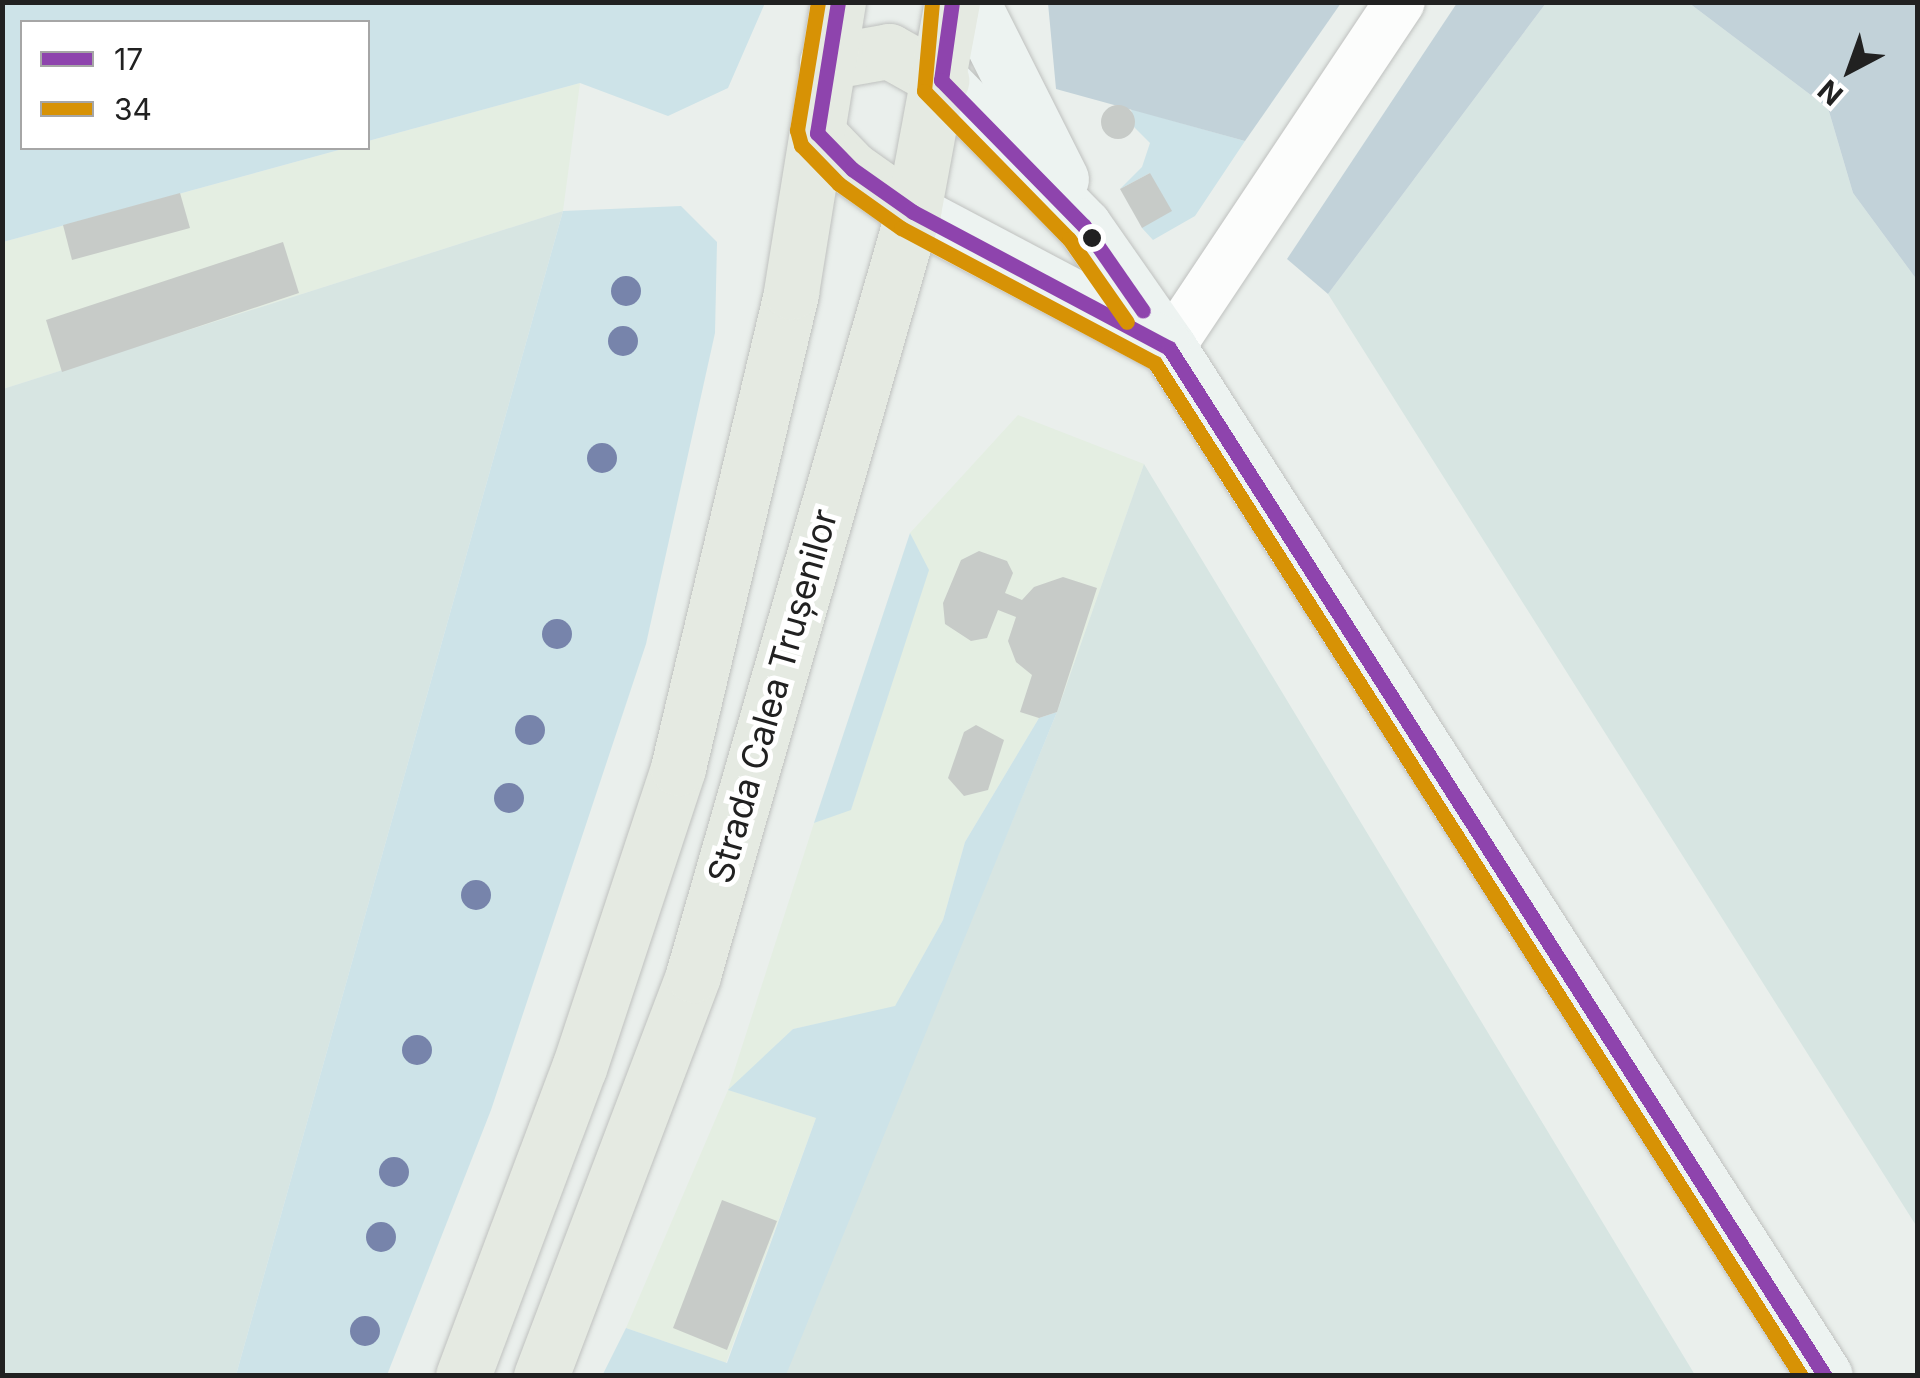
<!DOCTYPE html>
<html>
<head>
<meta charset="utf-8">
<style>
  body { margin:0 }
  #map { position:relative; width:1920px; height:1378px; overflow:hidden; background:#eaefec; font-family:Inter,sans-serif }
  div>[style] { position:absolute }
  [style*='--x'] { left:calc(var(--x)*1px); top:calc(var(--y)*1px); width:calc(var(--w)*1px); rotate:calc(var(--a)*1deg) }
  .commercial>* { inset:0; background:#e4eee2 }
  .farmland>* { inset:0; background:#d7e5e2 }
  .grass>* { inset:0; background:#cde3e8 }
  .forest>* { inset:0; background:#c2d2d9 }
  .building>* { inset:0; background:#c7cbc8 }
  .round { border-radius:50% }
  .roads { filter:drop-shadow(0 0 2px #bfc1bf) drop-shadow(0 0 2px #bfc1bf) }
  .street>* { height:50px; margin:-25px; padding:0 25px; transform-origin:25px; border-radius:25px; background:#fcfdfc }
  .secondary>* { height:55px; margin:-27.5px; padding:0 27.5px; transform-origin:27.5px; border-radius:27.5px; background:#edf3f1 }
  .highway>* { height:55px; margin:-27.5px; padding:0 27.5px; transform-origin:27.5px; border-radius:27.5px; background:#e5eae2 }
  .bus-1>* { height:15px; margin:-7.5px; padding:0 7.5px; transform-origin:7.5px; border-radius:7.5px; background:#8e44ad }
  .bus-2>* { height:15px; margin:-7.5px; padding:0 7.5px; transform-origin:7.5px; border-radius:7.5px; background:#d79205 }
  .trees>* { width:30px; height:30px; margin:-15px; border-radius:50%; background:#7784ab }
  .dots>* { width:28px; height:28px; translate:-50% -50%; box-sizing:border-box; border:5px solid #fff; border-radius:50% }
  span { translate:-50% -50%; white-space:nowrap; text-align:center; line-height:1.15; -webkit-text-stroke:10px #fff; paint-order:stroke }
  .street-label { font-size:35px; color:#212121 }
  .frame { position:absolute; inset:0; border:5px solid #212121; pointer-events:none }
  .legend { position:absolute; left:20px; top:20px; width:350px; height:130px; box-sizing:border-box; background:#fff; border:2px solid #a6a6a6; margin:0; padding:12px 18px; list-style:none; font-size:30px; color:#212121 }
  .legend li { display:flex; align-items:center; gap:20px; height:50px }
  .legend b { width:50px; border:2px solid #a6a6a6 }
  .north { position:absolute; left:1800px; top:20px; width:100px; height:100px; -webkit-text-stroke:8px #fff; paint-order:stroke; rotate:221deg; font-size:28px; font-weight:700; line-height:40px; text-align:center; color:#212121 }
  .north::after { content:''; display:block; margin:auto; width:35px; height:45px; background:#212121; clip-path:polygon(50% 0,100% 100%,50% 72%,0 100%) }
</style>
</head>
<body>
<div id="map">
  <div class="commercial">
    <div style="clip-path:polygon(580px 83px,563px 211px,3px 389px,3px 242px,346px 148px,368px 148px,368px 141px)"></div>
    <div style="clip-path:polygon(1018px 415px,1144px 464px,1057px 712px,1039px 718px,965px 842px,943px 920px,895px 1007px,793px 1029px,729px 1090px,816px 1118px,726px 1363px,626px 1328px,728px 1090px,814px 823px,851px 809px,928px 571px,910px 533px)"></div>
  </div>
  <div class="farmland">
    <div style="clip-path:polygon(1546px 3px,1689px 3px,1828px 108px,1853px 193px,1917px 280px,1917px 1227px,1328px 294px)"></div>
    <div style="clip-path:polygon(563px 211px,236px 1375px,3px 1376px,3px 389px)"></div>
    <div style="clip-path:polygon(1144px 464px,1695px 1375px,783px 1376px,1057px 712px)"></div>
  </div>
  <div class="grass">
    <div style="clip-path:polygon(3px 3px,765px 3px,728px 88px,668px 116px,580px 83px,368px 141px,368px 22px,22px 22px,22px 148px,346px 148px,3px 242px)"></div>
    <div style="clip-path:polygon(1131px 109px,1245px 141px,1195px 216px,1153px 240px,1142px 228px,1150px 173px,1120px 189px,1142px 167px,1150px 143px,1134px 127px)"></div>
    <div style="clip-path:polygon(681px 206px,717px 242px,715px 333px,646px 644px,491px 1110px,387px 1375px,236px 1375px,563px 211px)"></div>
    <div style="clip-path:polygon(910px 533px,929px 570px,851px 810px,814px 823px)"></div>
    <div style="clip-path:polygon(1057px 712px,786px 1375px,602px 1376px,626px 1328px,727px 1363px,816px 1118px,728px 1090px,793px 1029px,895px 1006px,943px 920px,965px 842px,1039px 718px)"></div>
  </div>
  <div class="forest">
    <div style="clip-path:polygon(1048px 3px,1048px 2px,1341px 3px,1245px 141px,1056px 89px)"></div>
    <div style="clip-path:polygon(1457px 3px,1546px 3px,1328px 294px,1287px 259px)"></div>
    <div style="clip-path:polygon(1689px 3px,1917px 3px,1917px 280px,1853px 193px,1828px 108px)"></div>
  </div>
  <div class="building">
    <div class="round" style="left:1101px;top:105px;width:34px;height:34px"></div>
    <div style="clip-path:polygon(1150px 173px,1172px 211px,1142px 228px,1120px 189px)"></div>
    <div style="clip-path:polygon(180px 193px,190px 228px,72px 260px,63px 225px)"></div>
    <div style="clip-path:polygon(283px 242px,299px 293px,62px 372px,46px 320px)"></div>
    <div style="clip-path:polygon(979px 551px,1007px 561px,1013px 573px,1005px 593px,1022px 600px,1034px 587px,1063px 577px,1097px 588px,1057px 712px,1039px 718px,1020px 712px,1032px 675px,1016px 662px,1008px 641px,1016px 617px,998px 610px,987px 638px,971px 641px,945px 624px,943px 603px,961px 560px)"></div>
    <div style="clip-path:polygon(976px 725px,1004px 740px,988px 790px,964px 796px,948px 778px,964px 732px)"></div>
    <div style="clip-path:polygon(722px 1200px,777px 1221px,727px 1350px,673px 1328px)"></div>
  </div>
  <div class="roads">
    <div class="street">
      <div style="--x:1169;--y:348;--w:416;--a:-56.3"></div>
    </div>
    <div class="secondary">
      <div style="--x:972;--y:2;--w:198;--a:63.3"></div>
      <div style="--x:941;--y:80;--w:204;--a:45.6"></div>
      <div style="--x:1084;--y:226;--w:149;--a:55.1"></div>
      <div style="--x:1169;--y:348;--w:1219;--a:57.46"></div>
      <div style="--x:913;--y:212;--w:282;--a:27.9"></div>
    </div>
    <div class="highway">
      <div style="--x:827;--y:62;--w:63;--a:-10.1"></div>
      <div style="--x:889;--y:51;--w:60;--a:29.1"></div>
      <div style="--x:817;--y:133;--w:50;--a:45.8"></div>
      <div style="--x:852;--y:169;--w:75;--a:35.2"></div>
      <div style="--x:463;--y:1376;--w:329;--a:-69.4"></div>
      <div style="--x:579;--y:1068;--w:316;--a:-71.7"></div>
      <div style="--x:678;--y:768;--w:489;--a:-76.6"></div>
      <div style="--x:791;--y:292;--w:294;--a:-80.8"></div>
      <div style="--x:541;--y:1376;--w:429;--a:-69.2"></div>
      <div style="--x:693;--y:975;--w:794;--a:-73.92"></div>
      <div style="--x:913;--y:212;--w:214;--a:-79.5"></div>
    </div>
  </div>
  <div class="bus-1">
    <div style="--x:838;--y:2;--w:133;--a:99.1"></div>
    <div style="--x:817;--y:133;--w:50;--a:45.8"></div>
    <div style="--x:852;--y:169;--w:75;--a:35.2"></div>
    <div style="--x:913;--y:212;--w:290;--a:28"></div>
    <div style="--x:1169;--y:348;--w:1219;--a:57.46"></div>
    <div style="--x:952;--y:2;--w:79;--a:98"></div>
    <div style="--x:941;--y:80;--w:204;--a:45.6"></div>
    <div style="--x:1084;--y:226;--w:103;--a:55.2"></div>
  </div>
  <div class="bus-2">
    <div style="--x:818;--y:2;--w:130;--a:99.3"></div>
    <div style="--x:797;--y:130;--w:16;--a:75"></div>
    <div style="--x:801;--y:145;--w:54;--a:45.7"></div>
    <div style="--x:839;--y:184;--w:76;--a:35.4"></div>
    <div style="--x:901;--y:228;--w:288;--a:28"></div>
    <div style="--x:1155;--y:363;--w:1201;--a:57.47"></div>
    <div style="--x:932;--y:2;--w:89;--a:95.1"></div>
    <div style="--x:924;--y:91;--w:207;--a:45.6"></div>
    <div style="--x:1069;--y:239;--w:101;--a:55.1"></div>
  </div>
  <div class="trees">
    <div style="left:626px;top:291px"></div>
    <div style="left:623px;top:341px"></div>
    <div style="left:602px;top:458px"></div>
    <div style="left:557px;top:634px"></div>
    <div style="left:530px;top:730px"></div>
    <div style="left:509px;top:798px"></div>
    <div style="left:476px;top:895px"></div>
    <div style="left:417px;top:1050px"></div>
    <div style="left:394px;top:1172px"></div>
    <div style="left:381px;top:1237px"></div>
    <div style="left:365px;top:1331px"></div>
  </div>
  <div class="dots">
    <div style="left:1092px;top:238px;background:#212121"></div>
  </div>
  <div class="street-label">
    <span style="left:772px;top:696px;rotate:-74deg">Strada Calea Trușenilor</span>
  </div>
  <div class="frame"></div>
  <ul class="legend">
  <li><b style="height:12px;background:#8e44ad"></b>17</li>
  <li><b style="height:12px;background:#d79205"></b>34</li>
  </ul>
  <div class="north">N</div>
</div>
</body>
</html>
